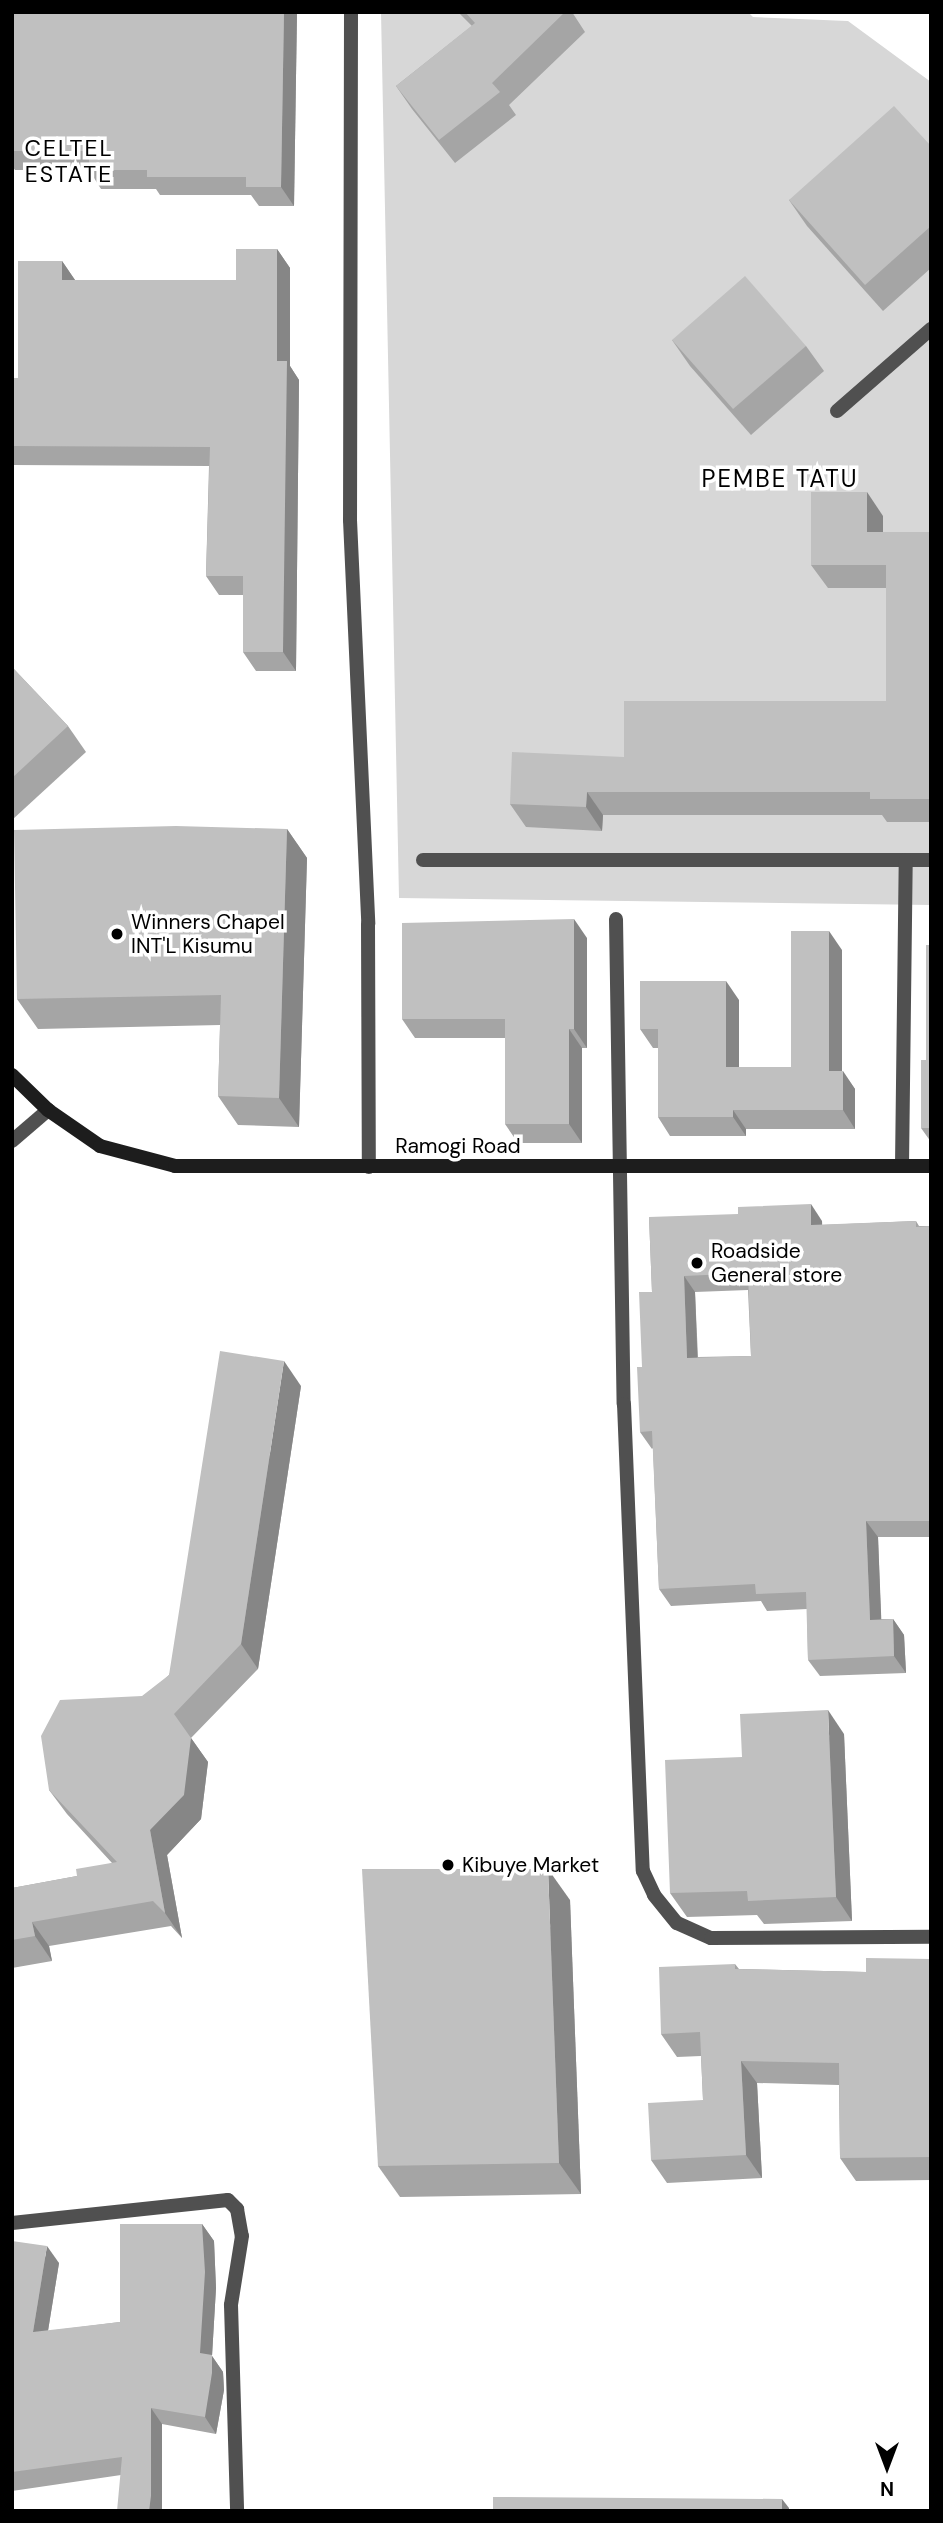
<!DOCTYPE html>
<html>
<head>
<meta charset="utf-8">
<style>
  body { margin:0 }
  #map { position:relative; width:943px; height:2523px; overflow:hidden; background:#fff; font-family:"DM Sans",sans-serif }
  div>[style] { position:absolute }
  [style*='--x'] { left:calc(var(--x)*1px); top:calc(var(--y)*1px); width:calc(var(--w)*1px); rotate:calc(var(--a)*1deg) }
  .green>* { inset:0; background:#d7d7d7 }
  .street>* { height:14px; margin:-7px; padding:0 7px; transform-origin:7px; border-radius:7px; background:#505050 }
  .secondary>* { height:14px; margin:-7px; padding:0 7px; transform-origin:7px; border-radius:7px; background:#1d1d1d }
  .wall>* { inset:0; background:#a5a5a5 }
  .shaded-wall>* { inset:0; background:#868686 }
  .building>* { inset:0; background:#c0c0c0 }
  .dots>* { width:19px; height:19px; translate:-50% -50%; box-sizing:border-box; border:4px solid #fff; border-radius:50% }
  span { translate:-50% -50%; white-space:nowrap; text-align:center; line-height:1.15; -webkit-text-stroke:7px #fff; paint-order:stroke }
  .poi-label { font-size:21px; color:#000 }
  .left { translate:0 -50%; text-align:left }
  .street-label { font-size:21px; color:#000 }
  .neighbourhood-label { font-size:23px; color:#000; letter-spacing:2px }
  .quarter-label { font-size:24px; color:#000; letter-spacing:2px }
  .frame { position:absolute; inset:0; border:14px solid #000; pointer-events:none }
  .north { position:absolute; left:852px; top:2432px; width:70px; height:70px; -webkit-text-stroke:5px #fff; paint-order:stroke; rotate:180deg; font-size:19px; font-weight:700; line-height:28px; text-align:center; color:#000 }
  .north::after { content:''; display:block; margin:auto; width:24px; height:32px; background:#000; clip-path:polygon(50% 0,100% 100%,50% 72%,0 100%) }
</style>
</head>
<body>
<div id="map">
  <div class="green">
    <div style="clip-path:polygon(381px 12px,748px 12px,753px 17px,848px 21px,931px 82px,931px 905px,399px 898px)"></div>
  </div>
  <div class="street">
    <div style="--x:351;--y:12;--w:508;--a:90.11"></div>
    <div style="--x:350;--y:520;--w:404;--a:87.4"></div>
    <div style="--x:368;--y:924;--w:243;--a:89.8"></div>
    <div style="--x:837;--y:411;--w:125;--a:-41.1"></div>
    <div style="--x:423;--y:860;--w:508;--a:0"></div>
    <div style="--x:616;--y:919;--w:485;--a:89.1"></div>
    <div style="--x:624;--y:1404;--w:467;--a:87.7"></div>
    <div style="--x:643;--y:1871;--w:26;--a:65"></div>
    <div style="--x:654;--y:1895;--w:36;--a:51"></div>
    <div style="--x:677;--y:1923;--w:37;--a:24"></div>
    <div style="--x:711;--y:1938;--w:220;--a:-0.3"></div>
    <div style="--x:12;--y:1141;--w:48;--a:-40.7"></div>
    <div style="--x:902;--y:1166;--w:306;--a:-89.3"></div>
    <div style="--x:12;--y:2223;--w:217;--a:-6.1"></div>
    <div style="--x:228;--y:2200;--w:13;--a:45"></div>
    <div style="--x:237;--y:2209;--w:27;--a:80"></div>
    <div style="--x:242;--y:2236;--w:70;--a:99.1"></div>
    <div style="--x:231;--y:2305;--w:206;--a:88.3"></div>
  </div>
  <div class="secondary">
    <div style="--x:12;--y:1075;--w:50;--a:44.2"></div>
    <div style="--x:48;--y:1110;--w:63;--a:34.7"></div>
    <div style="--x:100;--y:1146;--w:78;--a:14.9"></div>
    <div style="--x:175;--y:1166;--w:756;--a:0"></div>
  </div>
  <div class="wall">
    <div style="clip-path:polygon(12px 12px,297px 12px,294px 206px,259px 206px,251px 195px,160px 195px,156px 189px,101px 189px,89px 170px,15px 170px,12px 166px)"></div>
    <div style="clip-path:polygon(458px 12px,572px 12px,585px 32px,509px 105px,516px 115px,455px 163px,412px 109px,396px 86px,472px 26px)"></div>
    <div style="clip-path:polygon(931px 146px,931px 268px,883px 311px,807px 226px,789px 200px)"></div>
    <div style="clip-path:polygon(277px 249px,290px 268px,290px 366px,299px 380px,296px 671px,256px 671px,243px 652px,243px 595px,219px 595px,206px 576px,209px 466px,12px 465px,12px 378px,18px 378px,62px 261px,75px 280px,236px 280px)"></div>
    <div style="clip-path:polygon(672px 340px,806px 346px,824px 371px,751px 435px,690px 366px)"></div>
    <div style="clip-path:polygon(883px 516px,883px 532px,931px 532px,931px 822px,887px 822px,882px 815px,603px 815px,602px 831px,526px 827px,510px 804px,624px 757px,886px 701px,886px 588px,828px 588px,811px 565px)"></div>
    <div style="clip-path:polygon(12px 667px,68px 726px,86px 752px,12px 820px)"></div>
    <div style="clip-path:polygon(287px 829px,307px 858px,299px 1127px,238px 1125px,218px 1096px,220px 1025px,38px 1029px,17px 999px)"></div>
    <div style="clip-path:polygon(587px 938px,587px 1048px,582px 1048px,582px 1143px,518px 1143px,505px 1124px,505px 1038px,415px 1038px,402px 1019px)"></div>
    <div style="clip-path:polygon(931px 945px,931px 1142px,921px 1128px,926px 1060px)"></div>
    <div style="clip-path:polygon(842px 950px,842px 1071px,855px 1089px,855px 1129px,746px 1129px,746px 1136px,670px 1136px,658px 1117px,658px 1048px,653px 1048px,640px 1029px,739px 1000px,739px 1067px,791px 1067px)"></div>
    <div style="clip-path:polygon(evenodd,649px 1217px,822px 1221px,822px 1225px,916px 1221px,919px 1226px,931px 1226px,931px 1537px,878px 1537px,881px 1619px,893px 1619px,904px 1635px,906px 1673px,820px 1676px,808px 1660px,807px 1609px,767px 1611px,761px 1601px,671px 1606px,659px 1589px,653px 1448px,652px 1449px,640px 1432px,642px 1367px,652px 1292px,649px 1217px,748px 1290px,751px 1356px,698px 1357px,695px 1292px,748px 1290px)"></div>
    <div style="clip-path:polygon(301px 1386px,258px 1669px,191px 1738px,208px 1762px,201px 1819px,167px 1855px,182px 1938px,171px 1926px,49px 1946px,52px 1961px,12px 1968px,12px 1888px,77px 1876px,112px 1863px,67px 1814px,49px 1790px,169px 1675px)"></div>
    <div style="clip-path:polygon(844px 1734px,852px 1921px,764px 1924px,757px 1915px,687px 1917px,670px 1893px,742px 1757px)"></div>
    <div style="clip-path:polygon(570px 1900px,581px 2194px,400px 2197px,378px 2166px)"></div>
    <div style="clip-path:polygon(931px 1959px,931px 2180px,856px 2181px,840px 2158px,839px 2085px,757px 2083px,762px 2178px,667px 2183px,651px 2160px,703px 2100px,701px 2056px,677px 2057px,661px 2034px,735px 1964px,739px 1969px,866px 1972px)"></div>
    <div style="clip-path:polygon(202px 2224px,214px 2241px,216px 2288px,212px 2356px,223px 2372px,224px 2390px,216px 2434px,162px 2424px,162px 2511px,121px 2475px,12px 2491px,12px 2241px,59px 2263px,48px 2331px,120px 2322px)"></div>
  </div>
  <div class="shaded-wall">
    <div style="clip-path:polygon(284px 12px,297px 12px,294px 206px,281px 187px)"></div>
    <div style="clip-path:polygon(277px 249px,290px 268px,290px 366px,299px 380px,296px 671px,283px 652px,277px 361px)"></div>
    <div style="clip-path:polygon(62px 261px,75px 280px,75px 299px,62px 280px)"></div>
    <div style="clip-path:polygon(867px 492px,883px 516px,883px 555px,867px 532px)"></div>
    <div style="clip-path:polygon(587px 792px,603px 815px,602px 831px,586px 807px)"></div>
    <div style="clip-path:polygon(287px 829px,307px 858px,299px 1127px,279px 1098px)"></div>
    <div style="clip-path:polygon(574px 919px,587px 938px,587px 1048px,574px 1029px)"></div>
    <div style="clip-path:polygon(829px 931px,842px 950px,842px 1089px,829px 1071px)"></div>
    <div style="clip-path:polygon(726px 981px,739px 1000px,739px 1086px,726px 1067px)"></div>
    <div style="clip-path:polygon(569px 1029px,582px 1048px,582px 1143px,569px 1124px)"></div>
    <div style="clip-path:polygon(843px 1071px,855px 1089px,855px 1129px,843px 1110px)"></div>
    <div style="clip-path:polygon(733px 1110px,746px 1129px,746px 1136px,733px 1117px)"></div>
    <div style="clip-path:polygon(811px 1204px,822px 1221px,823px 1242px,811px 1225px)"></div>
    <div style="clip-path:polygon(684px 1276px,695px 1292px,698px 1374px,687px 1358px)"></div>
    <div style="clip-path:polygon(284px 1361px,301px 1386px,258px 1669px,241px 1644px)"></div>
    <div style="clip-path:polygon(866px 1521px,878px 1537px,882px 1637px,870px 1620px)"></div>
    <div style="clip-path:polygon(893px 1619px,904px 1635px,906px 1673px,894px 1656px)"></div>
    <div style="clip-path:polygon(828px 1710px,844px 1734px,852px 1921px,836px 1897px)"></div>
    <div style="clip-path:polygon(191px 1738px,208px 1762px,201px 1819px,167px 1855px,182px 1938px,165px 1913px,150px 1830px)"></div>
    <div style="clip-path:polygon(548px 1869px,570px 1900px,581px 2194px,559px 2163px)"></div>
    <div style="clip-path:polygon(32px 1922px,49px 1946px,52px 1961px,35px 1936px)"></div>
    <div style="clip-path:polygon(741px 2061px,757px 2083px,762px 2178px,746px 2155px)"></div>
    <div style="clip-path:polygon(202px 2224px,214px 2241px,216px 2288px,212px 2356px,223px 2372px,224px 2390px,216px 2434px,205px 2417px,200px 2353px)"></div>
    <div style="clip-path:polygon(47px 2246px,59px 2263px,45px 2349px,33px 2332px)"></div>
    <div style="clip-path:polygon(151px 2408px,162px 2424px,162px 2511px,149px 2511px)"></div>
    <div style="clip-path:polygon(782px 2499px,789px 2508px,789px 2511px,782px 2511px)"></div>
  </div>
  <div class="building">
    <div style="clip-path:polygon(12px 12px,284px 12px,281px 187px,246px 187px,246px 177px,147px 177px,147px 170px,89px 170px,89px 151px,12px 151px)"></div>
    <div style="clip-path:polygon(465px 12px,565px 12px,492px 83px,500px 92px,439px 140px,396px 86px,475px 23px)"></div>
    <div style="clip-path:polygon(894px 106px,931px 146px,931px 226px,865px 285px,789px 200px)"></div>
    <div style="clip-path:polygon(236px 249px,277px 249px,277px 361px,287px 361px,283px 652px,243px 652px,243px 576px,206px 576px,210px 447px,12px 446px,12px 378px,18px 378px,18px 261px,62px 261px,62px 280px,236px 280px)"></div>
    <div style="clip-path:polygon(745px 276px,806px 346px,733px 409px,672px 340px)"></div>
    <div style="clip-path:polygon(811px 492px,867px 492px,867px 532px,931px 532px,931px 799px,870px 799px,870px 792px,587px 792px,586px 807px,510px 804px,512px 752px,624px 757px,624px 701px,886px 701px,886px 565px,811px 565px)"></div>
    <div style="clip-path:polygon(12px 667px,68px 726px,12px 778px)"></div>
    <div style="clip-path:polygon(176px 826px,287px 829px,279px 1098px,218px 1096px,221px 995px,17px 999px,14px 830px)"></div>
    <div style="clip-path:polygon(574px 919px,574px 1029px,569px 1029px,569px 1124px,505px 1124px,505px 1019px,402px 1019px,402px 923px)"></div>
    <div style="clip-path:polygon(791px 931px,829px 931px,829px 1071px,843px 1071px,843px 1110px,733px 1110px,733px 1117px,658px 1117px,658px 1029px,640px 1029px,640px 981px,726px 981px,726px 1067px,791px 1067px)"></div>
    <div style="clip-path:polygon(926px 945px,931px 945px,931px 1128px,921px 1128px,921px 1060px,926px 1060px)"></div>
    <div style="clip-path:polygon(evenodd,811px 1204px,811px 1225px,916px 1221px,916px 1227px,931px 1226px,931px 1521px,866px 1521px,870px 1620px,893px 1619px,894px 1656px,808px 1660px,806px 1592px,756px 1594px,755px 1584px,659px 1589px,652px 1431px,640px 1432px,637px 1367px,642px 1367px,639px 1292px,652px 1292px,649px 1217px,738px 1214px,738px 1207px,811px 1204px,748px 1273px,751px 1356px,687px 1358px,684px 1276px,748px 1273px)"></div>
    <div style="clip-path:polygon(220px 1351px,284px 1361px,241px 1644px,174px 1714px,191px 1738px,184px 1795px,150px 1830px,165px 1913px,153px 1901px,32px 1922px,35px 1936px,12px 1940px,12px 1888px,77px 1876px,76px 1869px,117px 1862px,49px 1790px,41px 1736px,60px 1700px,142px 1696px,169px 1675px)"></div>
    <div style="clip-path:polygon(828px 1710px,836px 1897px,748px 1901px,747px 1891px,670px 1893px,665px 1760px,742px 1757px,740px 1714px)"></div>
    <div style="clip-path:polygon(362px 1869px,548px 1869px,559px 2163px,378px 2166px)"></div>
    <div style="clip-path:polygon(866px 1958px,931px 1959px,931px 2157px,840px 2158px,839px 2063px,741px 2061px,746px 2155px,651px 2160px,648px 2103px,703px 2100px,700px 2032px,661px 2034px,659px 1967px,735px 1964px,735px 1969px,866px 1972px)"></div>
    <div style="clip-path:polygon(120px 2224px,202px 2224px,205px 2272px,200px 2353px,212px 2355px,212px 2373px,205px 2417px,151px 2408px,151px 2496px,149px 2511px,117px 2511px,122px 2457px,12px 2472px,12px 2241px,47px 2246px,33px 2332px,120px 2322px)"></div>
    <div style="clip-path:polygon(493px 2497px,782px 2499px,782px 2511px,493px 2511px)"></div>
  </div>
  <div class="dots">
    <div style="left:117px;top:934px;background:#000"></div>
    <div style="left:697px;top:1263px;background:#000"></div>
    <div style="left:448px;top:1865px;background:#000"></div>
  </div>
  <div class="poi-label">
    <span class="left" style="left:131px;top:934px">Winners Chapel<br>INT'L Kisumu</span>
    <span class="left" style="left:711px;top:1263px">Roadside<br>General store</span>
    <span class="left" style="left:462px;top:1865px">Kibuye Market</span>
  </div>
  <div class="street-label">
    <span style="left:458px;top:1146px">Ramogi Road</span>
  </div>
  <div class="neighbourhood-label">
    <span style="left:69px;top:161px">CELTEL<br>ESTATE</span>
  </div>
  <div class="quarter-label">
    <span style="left:780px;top:479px">PEMBE TATU</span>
  </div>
  <div class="frame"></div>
  <div class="north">N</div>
</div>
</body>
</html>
